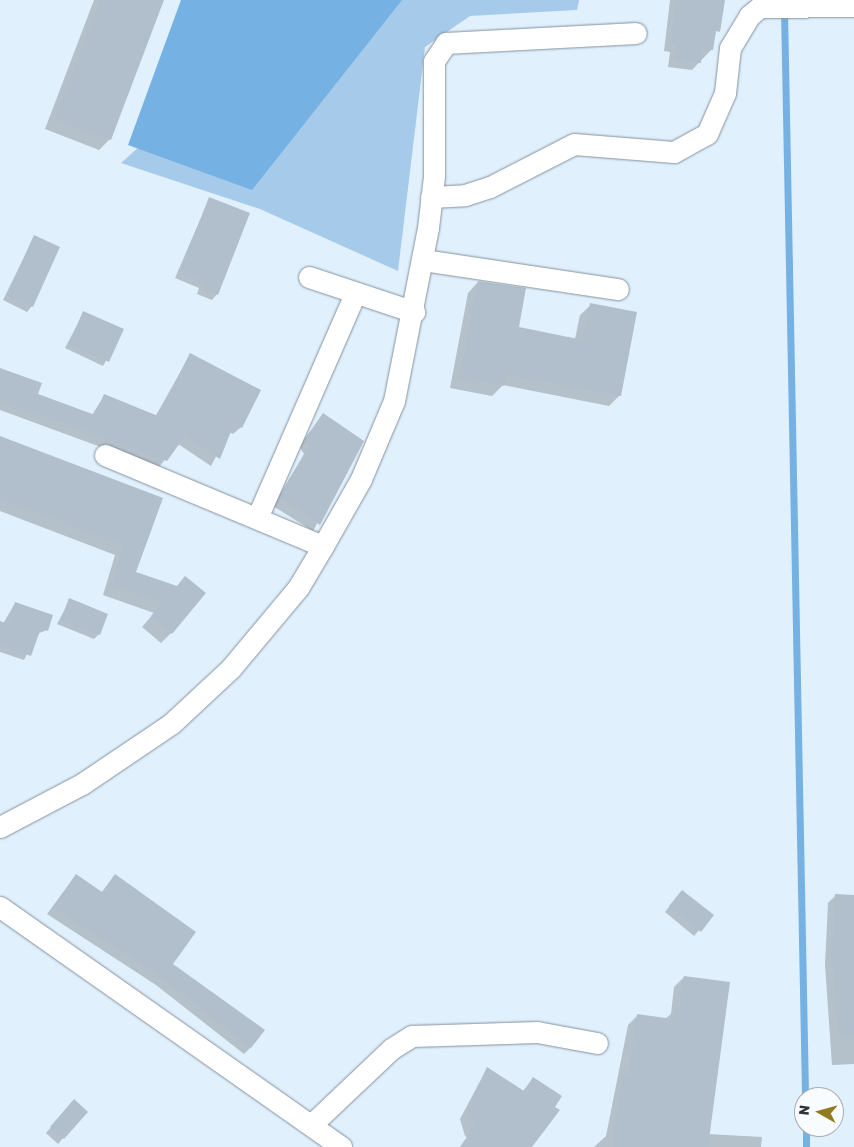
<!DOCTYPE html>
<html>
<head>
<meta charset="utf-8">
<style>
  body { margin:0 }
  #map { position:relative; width:854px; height:1147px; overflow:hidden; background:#e1f0fd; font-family:Rubik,sans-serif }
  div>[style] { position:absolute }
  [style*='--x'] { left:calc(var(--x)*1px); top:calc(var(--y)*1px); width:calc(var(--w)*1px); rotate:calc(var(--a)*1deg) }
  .green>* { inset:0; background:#a5caea }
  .water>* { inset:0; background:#75b1e3 }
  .shadow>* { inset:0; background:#0003 }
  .stream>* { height:7px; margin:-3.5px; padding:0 3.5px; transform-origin:3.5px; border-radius:3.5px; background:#75b1e3 }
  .building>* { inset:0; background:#b1bfcc }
  .roads { filter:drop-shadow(0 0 1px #84919d) drop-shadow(0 0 1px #84919d) }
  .minor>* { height:21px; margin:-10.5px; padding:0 10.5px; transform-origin:10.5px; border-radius:10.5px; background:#fff }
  span { translate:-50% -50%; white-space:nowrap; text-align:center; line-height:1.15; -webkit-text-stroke:4px #f9fcfe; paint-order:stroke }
  .north { position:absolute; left:794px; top:1087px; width:50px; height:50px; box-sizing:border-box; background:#f9fcfe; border:1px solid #a8acaf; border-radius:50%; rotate:277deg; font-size:14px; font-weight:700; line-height:20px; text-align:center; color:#2e3439 }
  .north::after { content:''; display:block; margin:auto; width:18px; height:22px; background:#927c22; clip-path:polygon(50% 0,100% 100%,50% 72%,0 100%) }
</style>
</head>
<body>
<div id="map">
  <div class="green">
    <div style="clip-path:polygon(304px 0,579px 0,577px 10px,470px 16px,425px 47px,398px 271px,260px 209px,121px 163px)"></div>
  </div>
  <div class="water">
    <div style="clip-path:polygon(181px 0,402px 0,252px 190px,128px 145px)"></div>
  </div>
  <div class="shadow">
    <div style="clip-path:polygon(94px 0,162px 0,110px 139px,99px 150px,45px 129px)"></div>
    <div style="clip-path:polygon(670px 0,723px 0,712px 49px,692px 70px,668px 67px,670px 52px,664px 51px)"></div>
    <div style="clip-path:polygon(209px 199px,217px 294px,212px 300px,197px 294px,199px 288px,175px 278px)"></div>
    <div style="clip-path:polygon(34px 237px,32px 306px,27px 312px,3px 300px)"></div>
    <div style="clip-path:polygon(478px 282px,517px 328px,575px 339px,580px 315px,591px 305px,620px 395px,609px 406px,503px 385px,492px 396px,450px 388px,468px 293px)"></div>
    <div style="clip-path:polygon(84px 312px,123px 330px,103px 366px,65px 348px)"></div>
    <div style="clip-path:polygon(190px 355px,241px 427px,233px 434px,229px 432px,211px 466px,178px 444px,158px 468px,0 410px,0 369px,37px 394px,92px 415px,104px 396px,155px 417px)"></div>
    <div style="clip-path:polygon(323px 415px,362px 441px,313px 531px,273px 506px,304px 454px,299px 446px)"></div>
    <div style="clip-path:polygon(0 437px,162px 499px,134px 573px,176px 587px,185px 578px,171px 633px,161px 643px,142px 627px,154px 613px,103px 595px,115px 555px,0 511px)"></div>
    <div style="clip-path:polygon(70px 600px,99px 634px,94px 639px,57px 624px)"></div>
    <div style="clip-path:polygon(15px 603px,47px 630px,37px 634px,24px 660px,0 652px,0 629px)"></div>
    <div style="clip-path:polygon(76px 875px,101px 893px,115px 876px,171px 965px,251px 1047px,244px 1054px,156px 985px,47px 914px)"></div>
    <div style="clip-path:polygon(836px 895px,854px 896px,854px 1064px,832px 1065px,825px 965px,828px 903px)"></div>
    <div style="clip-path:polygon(677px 897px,712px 915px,694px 936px,665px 912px)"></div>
    <div style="clip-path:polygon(684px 977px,708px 1134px,762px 1137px,761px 1147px,594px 1147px,606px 1136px,628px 1025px,638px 1015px,665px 1019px,671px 1014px,674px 987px)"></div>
    <div style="clip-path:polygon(487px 1068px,522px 1092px,533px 1079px,553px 1107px,531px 1147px,481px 1147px,465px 1136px,460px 1119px)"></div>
    <div style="clip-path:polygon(69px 1106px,63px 1138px,58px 1144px,46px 1133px)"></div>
  </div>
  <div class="stream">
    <div style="--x:784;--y:10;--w:1087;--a:88.89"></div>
    <div style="--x:806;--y:1127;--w:20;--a:90"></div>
  </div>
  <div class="building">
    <div style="clip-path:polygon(100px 0,164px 0,111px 140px,55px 119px)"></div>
    <div style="clip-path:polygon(676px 0,725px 0,720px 32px,716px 31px,713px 50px,702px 49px,701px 63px,675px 60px,677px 44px,671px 44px)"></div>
    <div style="clip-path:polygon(209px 197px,250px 213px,218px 295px,201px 288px,204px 282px,180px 272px)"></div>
    <div style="clip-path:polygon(34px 235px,60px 247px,33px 307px,7px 295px)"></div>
    <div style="clip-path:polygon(478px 281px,526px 288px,519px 327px,583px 340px,590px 303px,637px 312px,621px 396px,507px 374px,504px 386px,460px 378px)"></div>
    <div style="clip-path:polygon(83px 311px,124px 329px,109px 362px,69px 344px)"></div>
    <div style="clip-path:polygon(190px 353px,261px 390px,242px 428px,234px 424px,220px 459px,185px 436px,167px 461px,0 400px,0 368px,42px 383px,38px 394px,95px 415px,104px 394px,158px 416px)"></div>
    <div style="clip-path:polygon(323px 413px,364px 441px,320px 525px,280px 496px,310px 447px,305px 439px)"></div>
    <div style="clip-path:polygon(0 436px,163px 498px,136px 572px,177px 586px,185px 576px,206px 593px,172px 634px,151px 616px,163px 602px,112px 585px,124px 545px,0 498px)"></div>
    <div style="clip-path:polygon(69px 598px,108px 614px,100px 635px,61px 619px)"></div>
    <div style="clip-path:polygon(15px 602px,53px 615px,48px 631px,41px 628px,31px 656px,0 645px,0 621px,8px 624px)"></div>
    <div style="clip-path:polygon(76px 874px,102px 892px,115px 874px,196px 932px,173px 964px,265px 1030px,251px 1048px,163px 978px,53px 907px)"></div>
    <div style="clip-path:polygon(682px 890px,714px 915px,701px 932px,669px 906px)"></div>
    <div style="clip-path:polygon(835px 894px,854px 895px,854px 1037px,839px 1037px,832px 956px)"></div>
    <div style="clip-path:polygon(684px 976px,730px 982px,708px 1147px,613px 1147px,622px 1074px,629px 1075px,637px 1014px,673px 1019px,674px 1009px,679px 1009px)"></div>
    <div style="clip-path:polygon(487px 1067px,524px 1091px,533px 1077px,562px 1096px,555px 1107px,560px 1110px,532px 1147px,460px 1147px,475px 1125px,467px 1111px)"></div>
    <div style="clip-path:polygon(74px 1099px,88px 1112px,64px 1139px,50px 1127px)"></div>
  </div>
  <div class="roads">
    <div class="minor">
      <div style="--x:431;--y:197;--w:34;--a:-3"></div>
      <div style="--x:465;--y:195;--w:26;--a:-18"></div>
      <div style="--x:490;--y:187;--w:94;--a:-27.1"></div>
      <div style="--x:574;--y:144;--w:100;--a:4.6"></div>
      <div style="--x:674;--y:152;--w:38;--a:-29"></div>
      <div style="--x:707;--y:134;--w:45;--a:-66.3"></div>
      <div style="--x:725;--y:93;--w:45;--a:-83.7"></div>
      <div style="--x:730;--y:48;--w:37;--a:-59"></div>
      <div style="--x:749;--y:16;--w:14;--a:-39"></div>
      <div style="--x:760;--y:7;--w:94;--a:-0.6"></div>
      <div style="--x:423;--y:260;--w:197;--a:8.5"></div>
      <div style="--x:309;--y:277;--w:111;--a:18.4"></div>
      <div style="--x:105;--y:455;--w:236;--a:22.7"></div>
      <div style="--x:257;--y:518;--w:244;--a:-66.4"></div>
      <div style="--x:0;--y:827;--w:93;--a:-27.7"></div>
      <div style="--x:82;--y:784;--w:107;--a:-34"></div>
      <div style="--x:171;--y:724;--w:82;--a:-43"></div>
      <div style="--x:231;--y:668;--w:104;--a:-50.1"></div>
      <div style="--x:298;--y:588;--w:49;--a:-59.2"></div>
      <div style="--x:323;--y:546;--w:77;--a:-60.4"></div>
      <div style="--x:361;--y:479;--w:85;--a:-67.1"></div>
      <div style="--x:394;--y:401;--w:176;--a:-78.9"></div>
      <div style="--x:428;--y:228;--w:52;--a:-83.4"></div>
      <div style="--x:434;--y:176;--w:115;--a:-90"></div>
      <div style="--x:434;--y:61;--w:22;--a:-56"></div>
      <div style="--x:446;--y:43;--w:190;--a:-3"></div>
      <div style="--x:0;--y:907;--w:417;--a:35.1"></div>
      <div style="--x:311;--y:1125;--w:110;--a:-43.5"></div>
      <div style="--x:391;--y:1049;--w:25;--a:-32"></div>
      <div style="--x:412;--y:1036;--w:125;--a:-1.8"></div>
      <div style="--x:537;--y:1032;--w:61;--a:10.4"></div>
    </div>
  </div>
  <div class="north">N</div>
</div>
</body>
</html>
